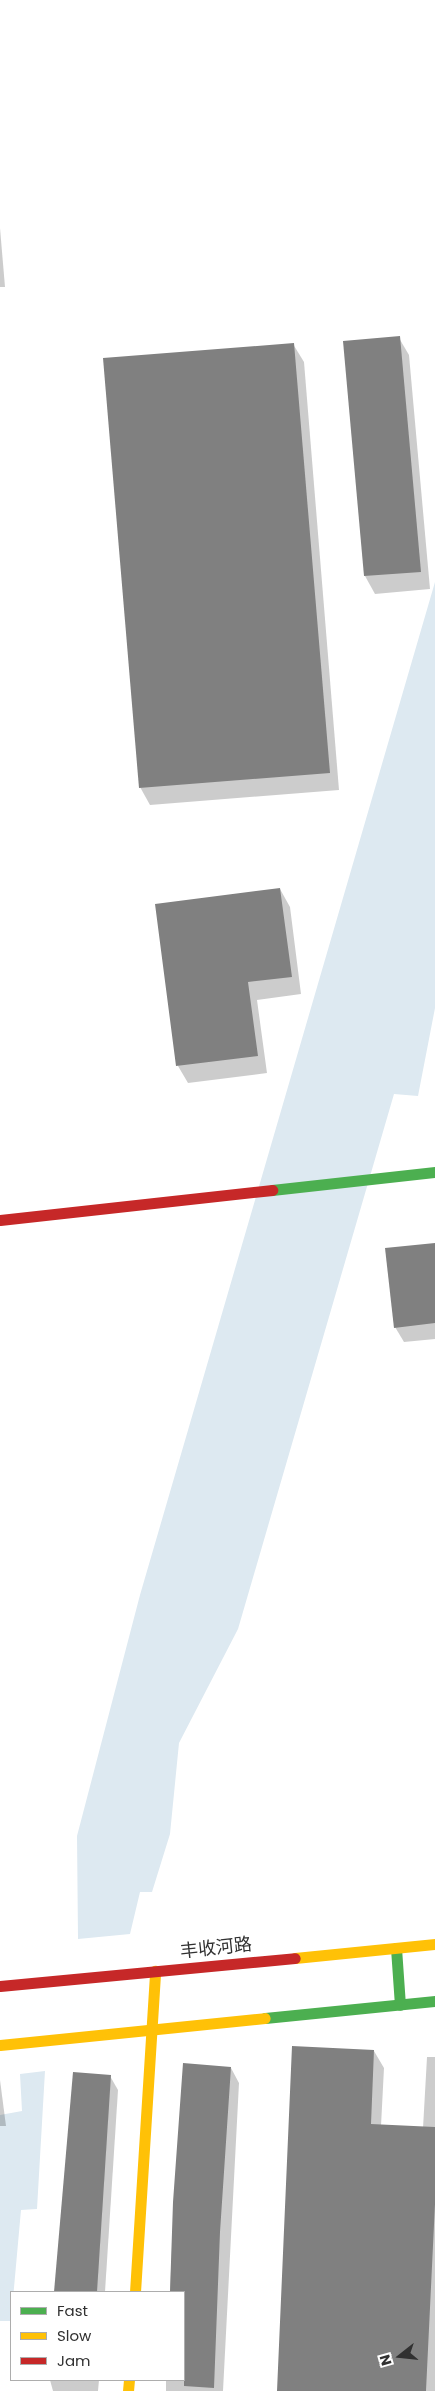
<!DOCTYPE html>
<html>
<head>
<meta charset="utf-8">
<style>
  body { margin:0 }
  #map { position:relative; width:435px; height:2391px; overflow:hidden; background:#fff; font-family:Poppins,"Noto Sans SC",sans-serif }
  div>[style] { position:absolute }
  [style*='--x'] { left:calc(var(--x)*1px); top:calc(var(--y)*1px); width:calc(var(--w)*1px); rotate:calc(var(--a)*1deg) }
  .water>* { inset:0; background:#dde9f1 }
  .shadow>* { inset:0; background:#0003 }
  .building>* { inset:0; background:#808080 }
  .fast>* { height:11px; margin:-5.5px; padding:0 5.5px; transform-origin:5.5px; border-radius:5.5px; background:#4caf50 }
  .slow>* { height:11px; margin:-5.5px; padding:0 5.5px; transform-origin:5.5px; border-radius:5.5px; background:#ffc107 }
  .jam>* { height:11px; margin:-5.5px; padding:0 5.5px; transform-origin:5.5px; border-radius:5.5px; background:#c62828 }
  span { translate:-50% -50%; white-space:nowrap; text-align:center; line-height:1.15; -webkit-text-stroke:5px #fff; paint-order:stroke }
  .street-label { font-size:18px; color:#313131 }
  .legend { position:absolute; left:10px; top:2291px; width:175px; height:90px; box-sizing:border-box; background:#fff; border:1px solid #adadad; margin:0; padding:6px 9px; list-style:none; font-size:15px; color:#313131 }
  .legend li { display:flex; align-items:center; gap:10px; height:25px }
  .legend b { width:25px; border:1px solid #adadad }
  .north { position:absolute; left:375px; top:2331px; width:50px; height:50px; -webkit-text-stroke:4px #fff; paint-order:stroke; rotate:254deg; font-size:14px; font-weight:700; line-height:20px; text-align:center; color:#313131 }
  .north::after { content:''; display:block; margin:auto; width:18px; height:22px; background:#313131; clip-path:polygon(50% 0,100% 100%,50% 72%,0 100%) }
</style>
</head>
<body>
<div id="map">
  <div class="water">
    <div style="clip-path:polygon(435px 582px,435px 1008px,418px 1096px,394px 1094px,238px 1629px,179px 1743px,170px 1834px,152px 1892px,140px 1892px,130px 1934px,78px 1939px,77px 1836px,140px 1595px)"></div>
    <div style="clip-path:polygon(45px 2071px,37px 2209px,21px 2210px,11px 2321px,0 2321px,0 2115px,22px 2111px,20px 2074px)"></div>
  </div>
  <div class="shadow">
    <div style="clip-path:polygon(0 228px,5px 287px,0 287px)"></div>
    <div style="clip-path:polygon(399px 338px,409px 355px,430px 589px,375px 594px,365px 576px)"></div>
    <div style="clip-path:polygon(293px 344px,304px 362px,339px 790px,150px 805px,140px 787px)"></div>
    <div style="clip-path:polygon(280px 889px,290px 907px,301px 994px,257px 1000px,267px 1073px,188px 1083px,178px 1066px)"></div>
    <div style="clip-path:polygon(435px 1244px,435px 1339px,404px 1342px,395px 1327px)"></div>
    <div style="clip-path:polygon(374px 2051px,384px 2068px,381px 2126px,423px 2128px,427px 2057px,435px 2057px,435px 2391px,278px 2391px)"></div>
    <div style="clip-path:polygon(231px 2068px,239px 2083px,223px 2391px,166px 2391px,166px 2380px,184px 2380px,184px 2292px,170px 2292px,174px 2202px)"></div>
    <div style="clip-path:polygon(74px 2073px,110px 2076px,118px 2090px,105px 2292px,56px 2292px)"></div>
    <div style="clip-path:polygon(0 2080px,6px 2126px,0 2126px)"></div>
    <div style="clip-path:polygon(50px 2380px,99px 2380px,98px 2391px,53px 2391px)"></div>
  </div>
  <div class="building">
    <div style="clip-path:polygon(400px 336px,421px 572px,364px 576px,343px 341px)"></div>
    <div style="clip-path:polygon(294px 343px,330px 773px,139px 788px,103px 358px)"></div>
    <div style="clip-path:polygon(280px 888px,292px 977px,248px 982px,258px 1056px,176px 1066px,155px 904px)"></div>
    <div style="clip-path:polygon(435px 1243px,435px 1323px,394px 1328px,385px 1248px)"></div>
    <div style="clip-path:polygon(292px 2046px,374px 2050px,371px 2124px,435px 2127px,435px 2204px,426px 2391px,277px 2391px)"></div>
    <div style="clip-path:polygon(183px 2063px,231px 2067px,220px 2232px,214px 2388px,184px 2386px,184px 2292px,170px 2292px,173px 2202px)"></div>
    <div style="clip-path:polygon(73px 2072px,111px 2075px,97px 2292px,54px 2292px)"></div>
  </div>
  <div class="fast">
    <div style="--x:272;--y:1190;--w:164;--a:-6.3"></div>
    <div style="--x:396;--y:1948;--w:57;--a:86"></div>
    <div style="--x:265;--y:2018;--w:171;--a:-5.7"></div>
  </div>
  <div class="slow">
    <div style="--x:295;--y:1958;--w:141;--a:-5.7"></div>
    <div style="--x:0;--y:2045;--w:266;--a:-5.8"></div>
    <div style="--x:135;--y:2292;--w:322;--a:-86.4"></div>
    <div style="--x:128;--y:2391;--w:11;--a:-85"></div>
  </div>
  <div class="jam">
    <div style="--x:0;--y:1220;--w:274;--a:-6.3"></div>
    <div style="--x:0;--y:1986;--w:296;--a:-5.4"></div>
  </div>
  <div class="street-label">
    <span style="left:216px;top:1948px;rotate:-6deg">丰收河路</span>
  </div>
  <ul class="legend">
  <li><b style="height:6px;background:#4caf50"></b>Fast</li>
  <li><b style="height:6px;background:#ffc107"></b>Slow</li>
  <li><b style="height:6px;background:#c62828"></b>Jam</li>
  </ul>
  <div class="north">N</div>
</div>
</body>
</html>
